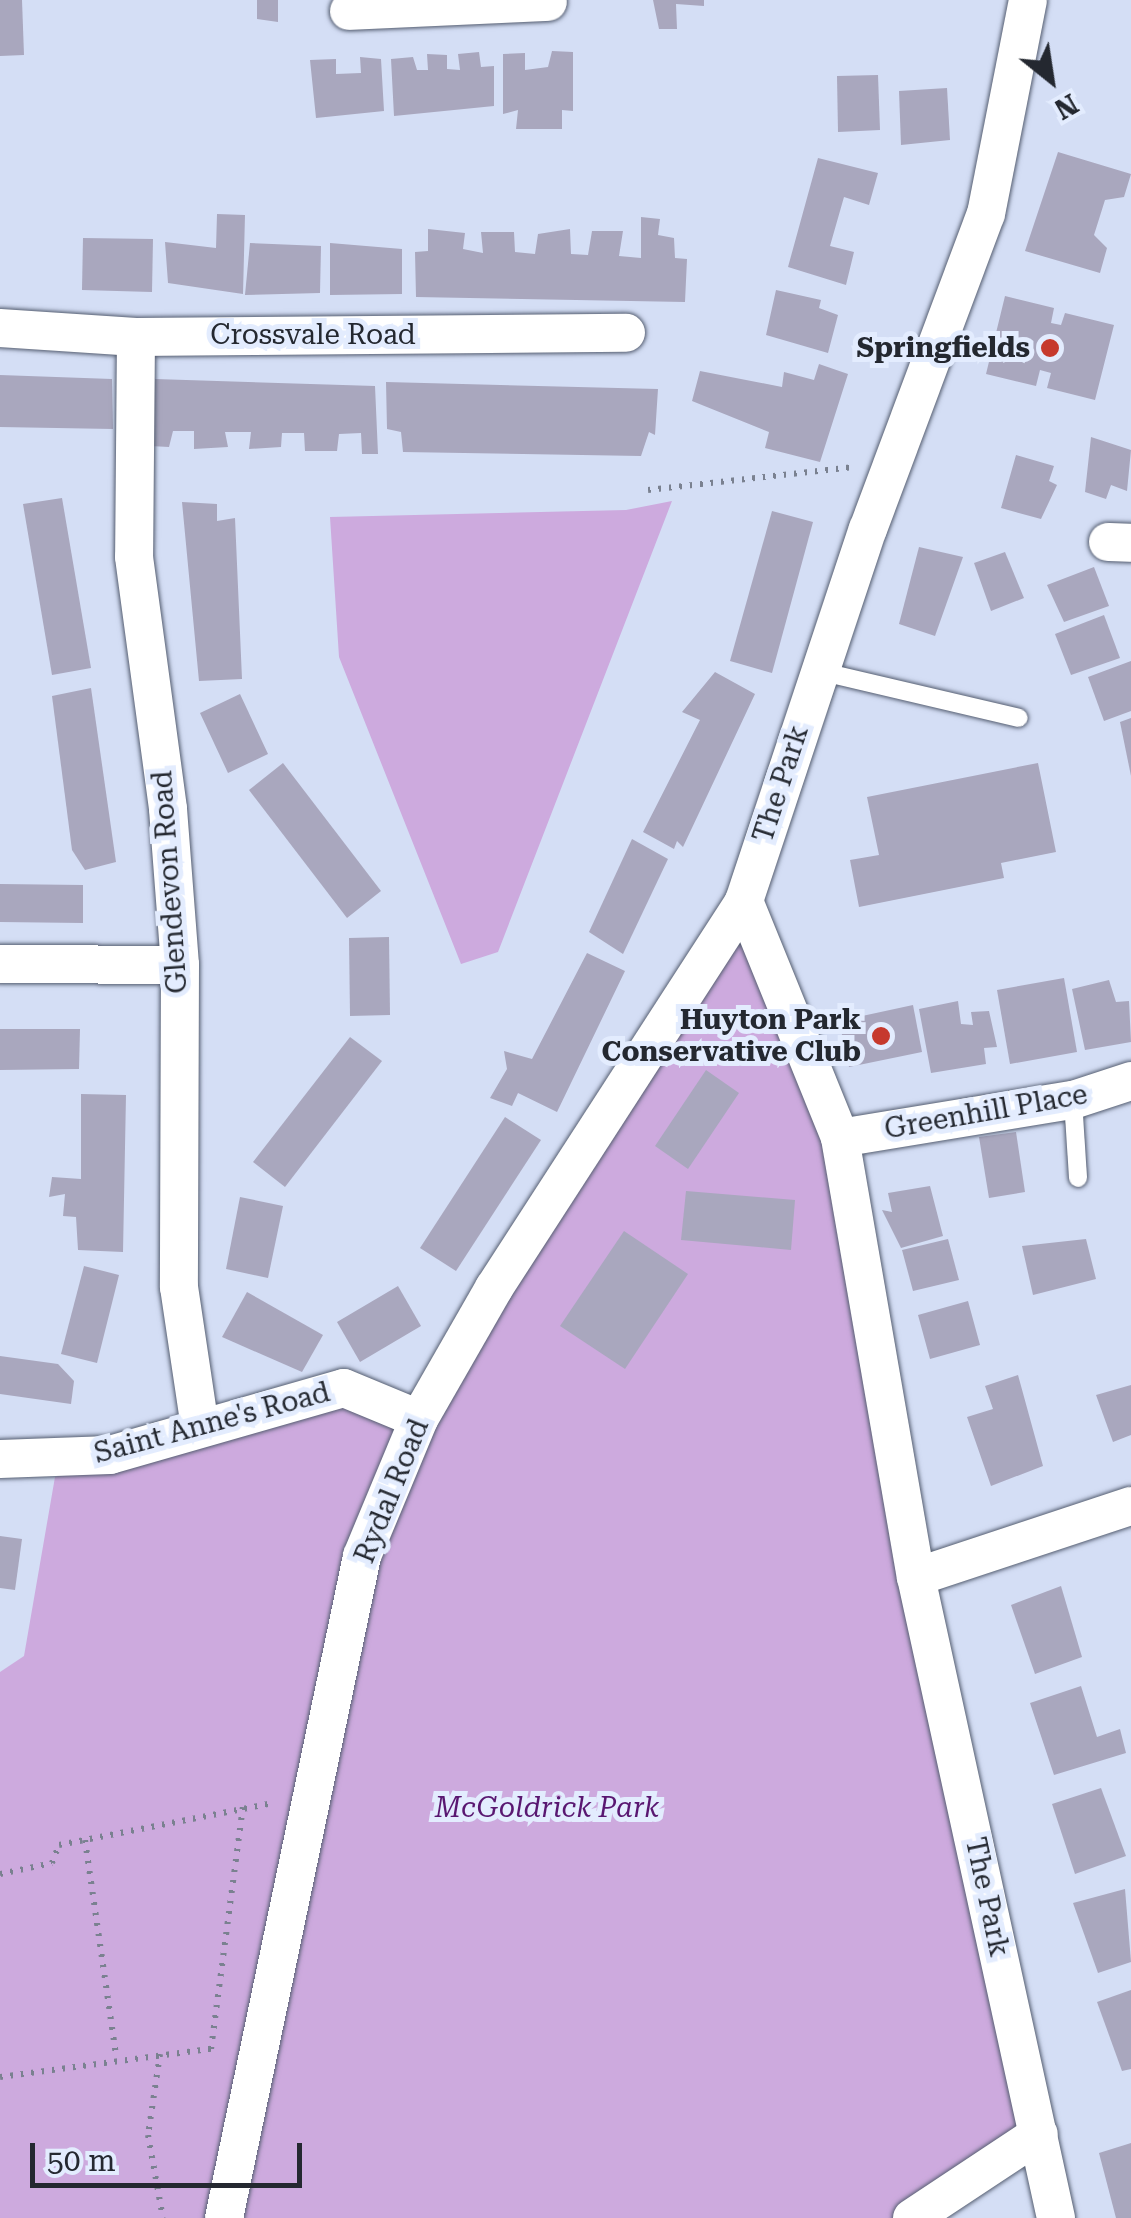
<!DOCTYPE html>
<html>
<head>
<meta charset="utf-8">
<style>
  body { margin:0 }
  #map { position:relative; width:1131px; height:2218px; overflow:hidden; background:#d4def5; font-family:"Roboto Serif",serif }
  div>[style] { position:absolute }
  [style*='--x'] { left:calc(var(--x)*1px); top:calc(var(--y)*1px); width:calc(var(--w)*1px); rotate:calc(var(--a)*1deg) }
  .green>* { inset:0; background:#cdaade }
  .building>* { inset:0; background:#a9a7be }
  .path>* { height:6px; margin-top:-3px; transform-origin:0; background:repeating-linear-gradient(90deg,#7a8190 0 2.5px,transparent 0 10.5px) }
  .roads { filter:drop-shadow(0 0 2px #555e71) drop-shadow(0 0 2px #555e71) }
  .lane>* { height:18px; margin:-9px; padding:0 9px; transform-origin:9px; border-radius:9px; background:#fff }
  .street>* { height:38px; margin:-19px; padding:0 19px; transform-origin:19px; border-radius:19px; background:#fff }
  .dots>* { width:28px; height:28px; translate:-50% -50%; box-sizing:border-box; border:5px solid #e3ecfe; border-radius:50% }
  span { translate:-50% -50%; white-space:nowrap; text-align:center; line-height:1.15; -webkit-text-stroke:10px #e3ecfe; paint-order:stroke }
  .street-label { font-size:28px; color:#242830 }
  .poi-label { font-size:28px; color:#242830; font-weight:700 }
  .right { translate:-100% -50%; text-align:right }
  .park-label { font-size:28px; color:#591771; font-style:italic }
  .north { position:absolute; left:1001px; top:30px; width:100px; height:100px; -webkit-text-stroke:8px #e3ecfe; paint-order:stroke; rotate:150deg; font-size:28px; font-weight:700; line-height:40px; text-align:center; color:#242830 }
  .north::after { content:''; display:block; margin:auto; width:35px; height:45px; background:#242830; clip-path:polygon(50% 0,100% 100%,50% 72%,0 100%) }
  .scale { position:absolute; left:30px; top:2143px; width:272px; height:45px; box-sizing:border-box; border:5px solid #242830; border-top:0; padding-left:12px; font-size:30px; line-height:35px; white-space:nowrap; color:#242830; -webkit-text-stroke:8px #e3ecfe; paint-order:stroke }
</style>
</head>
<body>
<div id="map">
  <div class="green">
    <div style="clip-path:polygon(672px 501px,498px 952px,461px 964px,339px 657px,330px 517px,626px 510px)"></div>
    <div style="clip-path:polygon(744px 901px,840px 1138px,1039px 2134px,909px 2218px,0 2218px,0 1672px,24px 1656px,55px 1477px,344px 1388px,419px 1418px)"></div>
  </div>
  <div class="building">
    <div style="clip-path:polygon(0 0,22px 0,24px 55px,0 56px)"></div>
    <div style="clip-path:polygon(257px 0,278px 0,278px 22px,257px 19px)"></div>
    <div style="clip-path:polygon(653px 0,704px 0,704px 6px,676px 4px,677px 29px,659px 29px)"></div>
    <div style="clip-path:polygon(552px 51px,573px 52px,573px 111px,562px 110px,562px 129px,516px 129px,518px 110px,503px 114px,503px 54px,525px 53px,525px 70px,548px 67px)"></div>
    <div style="clip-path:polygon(479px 52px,481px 67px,494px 66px,494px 106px,394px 116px,391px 59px,413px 57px,417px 70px,428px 70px,427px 54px,447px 55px,447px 69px,460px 70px,458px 54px)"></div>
    <div style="clip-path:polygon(360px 57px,381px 59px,384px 111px,316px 118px,310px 60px,336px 59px,336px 74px,361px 73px)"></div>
    <div style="clip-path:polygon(878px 75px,880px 130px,838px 132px,837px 76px)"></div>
    <div style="clip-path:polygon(947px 88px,950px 140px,901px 145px,899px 91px)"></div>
    <div style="clip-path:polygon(1058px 152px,1131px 174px,1124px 197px,1105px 200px,1094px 235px,1107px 248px,1100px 273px,1025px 251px)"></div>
    <div style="clip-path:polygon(818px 158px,878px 173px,869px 205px,844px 197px,830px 246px,854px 252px,846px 285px,788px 267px)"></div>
    <div style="clip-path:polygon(217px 214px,245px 215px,243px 294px,168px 283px,165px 242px,216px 248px)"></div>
    <div style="clip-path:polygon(641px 217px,660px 219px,658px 235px,674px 238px,675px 258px,687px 259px,685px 302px,416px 297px,415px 252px,428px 251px,428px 229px,465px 233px,463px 249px,483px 253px,481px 232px,514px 232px,515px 252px,535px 254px,538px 234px,570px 229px,571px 254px,588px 255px,592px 231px,623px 231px,619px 256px,641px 258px)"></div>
    <div style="clip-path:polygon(83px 238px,153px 239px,152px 292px,82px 290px)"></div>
    <div style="clip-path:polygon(250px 243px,321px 246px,320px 293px,245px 295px)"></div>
    <div style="clip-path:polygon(330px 243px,402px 249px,402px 294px,330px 295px)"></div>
    <div style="clip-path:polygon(776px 290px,821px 300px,819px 308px,838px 315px,828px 353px,766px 335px)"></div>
    <div style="clip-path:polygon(1005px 296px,1054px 308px,1051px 323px,1061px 325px,1065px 313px,1114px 325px,1095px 400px,1047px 388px,1051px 373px,1040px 370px,1036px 386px,986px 374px)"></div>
    <div style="clip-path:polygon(819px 364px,848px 374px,820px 462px,765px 448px,769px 432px,692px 401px,700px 371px,782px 387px,784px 372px,814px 380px)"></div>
    <div style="clip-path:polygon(0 375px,112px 379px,113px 429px,0 427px)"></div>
    <div style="clip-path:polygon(155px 379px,375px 386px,378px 454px,362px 454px,361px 433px,339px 434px,337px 451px,305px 451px,304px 433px,282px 433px,281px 447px,249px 449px,251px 432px,225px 432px,228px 447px,194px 449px,194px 431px,173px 431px,169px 447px,150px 446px)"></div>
    <div style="clip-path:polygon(386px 382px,658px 389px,655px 435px,649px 432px,641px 456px,403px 452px,401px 432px,387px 429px)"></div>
    <div style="clip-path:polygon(1091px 437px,1131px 450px,1127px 491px,1111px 485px,1106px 499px,1085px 492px)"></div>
    <div style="clip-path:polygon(1016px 455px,1054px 466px,1049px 481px,1057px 485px,1041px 519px,1001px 508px)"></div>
    <div style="clip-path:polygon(62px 498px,91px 668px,52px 675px,23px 504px)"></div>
    <div style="clip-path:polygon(182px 502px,217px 504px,217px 521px,235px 518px,242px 679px,199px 681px)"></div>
    <div style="clip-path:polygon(772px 511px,813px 522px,772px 673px,730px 661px)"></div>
    <div style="clip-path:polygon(919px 547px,963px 557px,935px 636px,899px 624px)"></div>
    <div style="clip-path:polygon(1005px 552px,1024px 598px,991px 611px,974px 563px)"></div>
    <div style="clip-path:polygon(1094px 567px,1109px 606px,1064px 622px,1047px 585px)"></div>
    <div style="clip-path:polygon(1104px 615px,1120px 658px,1071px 675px,1055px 634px)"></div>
    <div style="clip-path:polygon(1131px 661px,1131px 711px,1104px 721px,1088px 677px)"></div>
    <div style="clip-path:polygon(715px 672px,755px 694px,683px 847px,677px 841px,674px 849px,643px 832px,700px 720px,682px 712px)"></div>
    <div style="clip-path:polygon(91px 688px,116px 862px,85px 870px,72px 850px,52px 696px)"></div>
    <div style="clip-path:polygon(240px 694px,268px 754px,228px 773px,200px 713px)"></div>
    <div style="clip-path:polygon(1131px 718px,1131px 776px,1120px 722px)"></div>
    <div style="clip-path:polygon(283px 763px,381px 891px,347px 918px,249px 790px)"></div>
    <div style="clip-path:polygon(1038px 763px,1056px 852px,1001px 863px,1004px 878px,859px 907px,850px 860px,879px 855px,867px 797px)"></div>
    <div style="clip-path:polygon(632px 839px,668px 859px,623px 954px,589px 932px)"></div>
    <div style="clip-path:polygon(0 884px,83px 885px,83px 923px,0 922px)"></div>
    <div style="clip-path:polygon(389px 937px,390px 1015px,350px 1016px,349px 938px)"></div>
    <div style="clip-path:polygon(587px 953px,625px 971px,557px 1112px,518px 1093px,512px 1106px,490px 1098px,507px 1069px,504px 1051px,532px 1059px)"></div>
    <div style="clip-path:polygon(1064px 978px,1077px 1052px,1010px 1064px,997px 990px)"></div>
    <div style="clip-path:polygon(1109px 980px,1116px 1002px,1129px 1001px,1131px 1042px,1085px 1050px,1072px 989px)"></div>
    <div style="clip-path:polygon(958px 1001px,961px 1024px,973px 1025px,971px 1012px,989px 1011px,997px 1047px,984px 1048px,986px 1064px,931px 1073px,919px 1009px)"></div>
    <div style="clip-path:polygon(913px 1005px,922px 1052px,849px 1067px,839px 1021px)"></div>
    <div style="clip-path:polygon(0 1029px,80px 1029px,79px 1069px,0 1070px)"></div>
    <div style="clip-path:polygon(350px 1037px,382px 1061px,285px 1187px,253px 1162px)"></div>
    <div style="clip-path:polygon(706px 1070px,739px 1093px,688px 1169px,655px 1146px)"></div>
    <div style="clip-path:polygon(81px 1094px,126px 1095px,123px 1252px,78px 1250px,76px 1217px,63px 1216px,65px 1194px,49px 1197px,52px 1177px,81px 1179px)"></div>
    <div style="clip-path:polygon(505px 1117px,541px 1140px,456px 1271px,420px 1248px)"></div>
    <div style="clip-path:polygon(1016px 1132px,1025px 1192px,989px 1198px,979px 1137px)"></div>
    <div style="clip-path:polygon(930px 1186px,943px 1236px,901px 1248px,882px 1210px,892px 1212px,888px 1193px)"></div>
    <div style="clip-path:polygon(686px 1191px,795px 1200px,791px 1250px,681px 1240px)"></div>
    <div style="clip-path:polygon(240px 1197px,283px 1206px,268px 1278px,226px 1269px)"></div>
    <div style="clip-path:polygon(624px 1231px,688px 1274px,625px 1369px,560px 1326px)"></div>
    <div style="clip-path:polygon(948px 1239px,959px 1280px,913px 1291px,902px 1250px)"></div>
    <div style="clip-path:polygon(1086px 1239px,1096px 1279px,1033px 1295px,1022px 1246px)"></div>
    <div style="clip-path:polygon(84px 1266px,119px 1275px,97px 1363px,61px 1354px)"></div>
    <div style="clip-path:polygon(398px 1286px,421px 1326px,360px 1362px,337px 1322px)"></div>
    <div style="clip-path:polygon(247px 1292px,323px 1335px,302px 1372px,222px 1337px)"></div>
    <div style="clip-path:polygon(968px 1301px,980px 1345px,930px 1359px,918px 1315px)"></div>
    <div style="clip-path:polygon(0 1356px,58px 1364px,74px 1381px,71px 1404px,0 1394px)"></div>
    <div style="clip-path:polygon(1018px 1375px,1043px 1466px,991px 1486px,967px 1417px,993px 1409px,985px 1386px)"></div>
    <div style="clip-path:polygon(1131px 1385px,1131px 1435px,1113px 1442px,1096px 1395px)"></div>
    <div style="clip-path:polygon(0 1536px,22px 1539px,15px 1590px,0 1588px)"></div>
    <div style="clip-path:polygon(1061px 1586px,1082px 1657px,1035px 1674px,1011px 1605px)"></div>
    <div style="clip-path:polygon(1081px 1686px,1097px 1737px,1120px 1729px,1126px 1753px,1054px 1775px,1030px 1703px)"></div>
    <div style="clip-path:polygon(1101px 1788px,1126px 1856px,1075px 1874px,1052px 1804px)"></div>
    <div style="clip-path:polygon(1125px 1889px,1131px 1962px,1098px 1973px,1073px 1903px)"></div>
    <div style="clip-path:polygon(1131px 1990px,1131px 2069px,1122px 2071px,1097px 2002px)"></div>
    <div style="clip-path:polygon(1131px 2143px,1131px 2218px,1116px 2218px,1099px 2153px)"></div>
  </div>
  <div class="path">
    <div style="--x:648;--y:490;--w:205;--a:-6.4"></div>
    <div style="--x:85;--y:1840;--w:218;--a:81.8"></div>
    <div style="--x:0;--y:1874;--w:53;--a:-11.9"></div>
    <div style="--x:52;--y:1863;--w:19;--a:-69"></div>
    <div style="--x:59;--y:1845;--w:218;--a:-11.1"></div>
    <div style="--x:160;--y:2054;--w:82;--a:98.4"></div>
    <div style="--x:148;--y:2135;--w:84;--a:79.8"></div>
    <div style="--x:0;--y:2077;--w:213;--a:-7.6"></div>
    <div style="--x:211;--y:2049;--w:244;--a:-82.5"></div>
  </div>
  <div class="roads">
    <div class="lane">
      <div style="--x:819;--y:671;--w:205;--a:13.2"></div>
      <div style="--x:1073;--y:1100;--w:78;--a:86.3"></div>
    </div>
    <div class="street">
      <div style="--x:349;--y:11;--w:199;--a:-2.6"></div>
      <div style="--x:0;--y:328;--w:136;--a:3.8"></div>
      <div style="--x:136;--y:337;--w:490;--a:-0.5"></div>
      <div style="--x:136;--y:337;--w:220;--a:90.5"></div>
      <div style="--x:134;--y:557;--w:254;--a:82.3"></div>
      <div style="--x:168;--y:809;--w:156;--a:85.6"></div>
      <div style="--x:180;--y:965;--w:322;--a:90.2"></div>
      <div style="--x:179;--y:1287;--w:142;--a:81.5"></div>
      <div style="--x:1108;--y:542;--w:23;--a:2"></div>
      <div style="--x:744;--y:901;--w:256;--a:67.9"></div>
      <div style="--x:840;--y:1138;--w:446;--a:80.2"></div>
      <div style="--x:916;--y:1577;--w:656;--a:77.68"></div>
      <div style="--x:0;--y:964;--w:180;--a:0.3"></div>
      <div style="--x:840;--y:1138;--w:236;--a:-9.3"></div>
      <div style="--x:1073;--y:1100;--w:61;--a:-18.1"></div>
      <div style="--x:0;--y:1459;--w:110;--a:-2.1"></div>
      <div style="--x:110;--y:1455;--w:243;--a:-16"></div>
      <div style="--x:344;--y:1388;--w:81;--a:22.5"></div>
      <div style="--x:916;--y:1577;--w:226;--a:-18.3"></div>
      <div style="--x:224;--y:2218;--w:676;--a:-78.22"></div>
      <div style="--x:362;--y:1556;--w:148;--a:-67.4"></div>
      <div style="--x:419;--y:1419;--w:151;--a:-60.2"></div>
      <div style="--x:494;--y:1288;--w:461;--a:-57.1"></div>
      <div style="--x:744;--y:901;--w:392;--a:-71.6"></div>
      <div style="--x:868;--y:529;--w:336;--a:-69.5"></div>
      <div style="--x:986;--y:214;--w:218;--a:-78.9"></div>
      <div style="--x:912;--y:2218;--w:152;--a:-33.5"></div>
    </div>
  </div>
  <div class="dots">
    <div style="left:1050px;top:348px;background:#c6392d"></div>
    <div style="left:881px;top:1036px;background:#c6392d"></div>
  </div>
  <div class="street-label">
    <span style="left:313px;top:335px">Crossvale Road</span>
    <span style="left:781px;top:784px;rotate:-72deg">The Park</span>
    <span style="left:170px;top:882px;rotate:-94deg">Glendevon Road</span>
    <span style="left:986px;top:1112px;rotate:-10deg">Greenhill Place</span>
    <span style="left:212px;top:1423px;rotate:-15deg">Saint Anne's Road</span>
    <span style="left:392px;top:1491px;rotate:-68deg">Rydal Road</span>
    <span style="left:987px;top:1897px;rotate:78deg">The Park</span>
  </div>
  <div class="poi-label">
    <span class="right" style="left:1030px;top:348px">Springfields</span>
    <span class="right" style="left:861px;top:1036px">Huyton Park<br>Conservative Club</span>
  </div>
  <div class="park-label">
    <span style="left:547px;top:1808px">McGoldrick Park</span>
  </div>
  <div class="north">N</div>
  <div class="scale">50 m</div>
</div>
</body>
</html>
